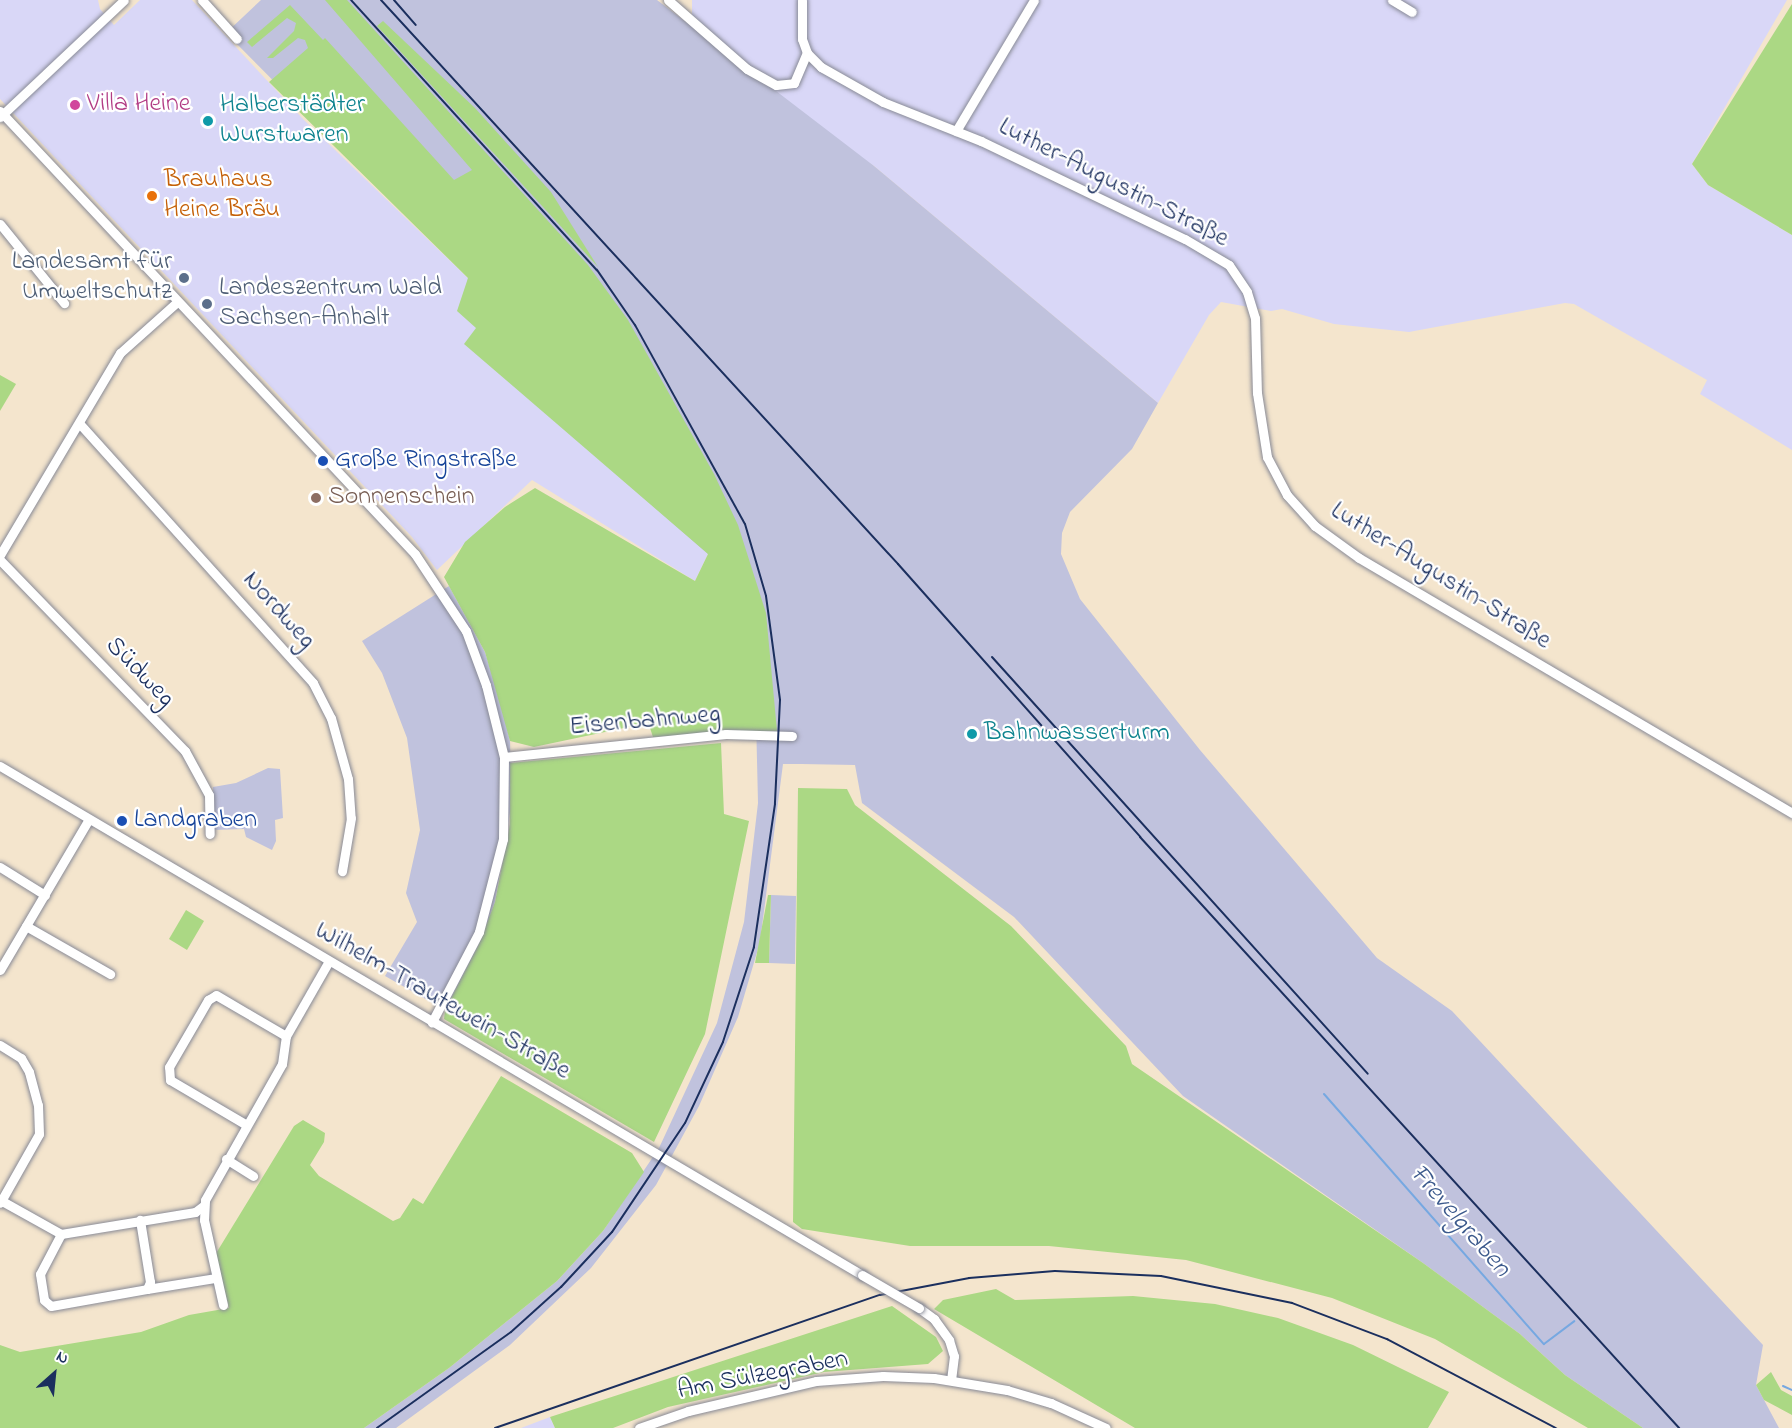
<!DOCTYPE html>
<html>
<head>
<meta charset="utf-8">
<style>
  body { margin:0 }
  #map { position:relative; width:1792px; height:1428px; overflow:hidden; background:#f4e5cd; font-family:"Indie Flower",sans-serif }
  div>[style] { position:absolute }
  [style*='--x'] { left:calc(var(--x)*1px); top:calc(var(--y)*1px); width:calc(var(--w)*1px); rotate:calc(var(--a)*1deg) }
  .built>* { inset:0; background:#d9d7f7 }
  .industrial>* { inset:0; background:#c0c2dd }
  .green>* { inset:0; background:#abd884 }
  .stream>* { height:2px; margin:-1px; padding:0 1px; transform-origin:1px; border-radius:1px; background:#76a8e1 }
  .roads { filter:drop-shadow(0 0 2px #888a96) drop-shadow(0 0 2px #888a96) }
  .minor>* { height:9px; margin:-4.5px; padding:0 4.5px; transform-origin:4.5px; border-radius:4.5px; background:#fff }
  .rail>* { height:2px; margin:-1px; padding:0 1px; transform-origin:1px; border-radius:1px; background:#1b2f5e }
  .bridges { filter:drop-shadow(0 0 2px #888a96) drop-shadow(0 0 2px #888a96) }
  .minor-bridge>* { height:9px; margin:-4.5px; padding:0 4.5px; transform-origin:4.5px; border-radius:4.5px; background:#fff }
  .dots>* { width:16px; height:16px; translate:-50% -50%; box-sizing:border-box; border:3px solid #fff; border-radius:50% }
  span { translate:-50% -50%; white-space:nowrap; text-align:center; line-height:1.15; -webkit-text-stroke:4.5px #fff; paint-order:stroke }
  .hotel-label { font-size:26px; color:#b23c85 }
  .left { translate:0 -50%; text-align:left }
  .culture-label { font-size:26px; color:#0d838f }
  .food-label { font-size:26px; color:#c56008 }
  .street-label { font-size:26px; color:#1b2f5e }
  .service-label { font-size:26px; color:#4e5e75 }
  .right { translate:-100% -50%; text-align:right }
  .transit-label { font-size:26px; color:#164399 }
  .education-label { font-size:26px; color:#785e54 }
  .water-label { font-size:27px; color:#3b598c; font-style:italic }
  .north { position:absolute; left:24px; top:1344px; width:60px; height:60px; -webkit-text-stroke:4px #fff; paint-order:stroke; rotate:27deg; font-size:16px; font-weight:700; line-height:24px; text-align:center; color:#1b2f5e }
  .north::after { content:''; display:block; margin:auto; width:21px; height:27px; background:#1b2f5e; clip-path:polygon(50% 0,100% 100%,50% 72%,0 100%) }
</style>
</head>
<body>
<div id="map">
  <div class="built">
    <div style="clip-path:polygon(0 0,98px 0,100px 9px,114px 25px,140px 0,192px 0,304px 120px,468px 278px,708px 554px,695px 581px,532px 480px,437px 570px,412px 537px,0 99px)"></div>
    <div style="clip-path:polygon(692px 0,1787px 0,1692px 164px,1708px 185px,1792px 235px,1792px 450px,1700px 394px,1707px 380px,1574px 304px,1565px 303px,1409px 332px,1334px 324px,1282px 309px,1271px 311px,1221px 302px,1209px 315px,1158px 403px,874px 166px,788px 112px,692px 28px)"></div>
    <div style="clip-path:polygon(550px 1417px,555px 1428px,521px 1428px)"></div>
  </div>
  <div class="industrial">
    <div style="clip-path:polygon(261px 0,657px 0,874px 166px,1158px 403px,1132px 449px,1070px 512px,1062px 533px,1061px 554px,1080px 599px,1200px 750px,1377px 958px,1452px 1011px,1763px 1345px,1756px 1385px,1779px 1428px,1643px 1428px,1565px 1375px,1520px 1334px,1423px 1263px,1183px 1096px,1014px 917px,862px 803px,855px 765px,801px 764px,783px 764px,760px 942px,738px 1017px,699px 1106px,656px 1185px,591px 1268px,510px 1345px,396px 1428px,364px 1428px,449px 1368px,557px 1281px,603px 1231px,659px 1148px,717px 1023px,744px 922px,758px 803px,755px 676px,708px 554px,598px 458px,467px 291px,468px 277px,226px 33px)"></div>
    <div style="clip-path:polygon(449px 586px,485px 652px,503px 710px,510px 741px,511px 806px,495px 902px,480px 944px,445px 1010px,385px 976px,417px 922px,406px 893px,420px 830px,407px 738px,382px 673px,362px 641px)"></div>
    <div style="clip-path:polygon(268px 768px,280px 769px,283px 818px,275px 820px,276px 841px,272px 850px,246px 837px,244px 829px,214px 830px,213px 787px,236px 783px)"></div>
    <div style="clip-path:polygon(771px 895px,796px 896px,795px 964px,769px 963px)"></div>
  </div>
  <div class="green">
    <div style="clip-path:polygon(325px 0,347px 0,588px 265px,628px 320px,714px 474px,738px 525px,766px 613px,777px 731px,653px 737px,647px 719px,638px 725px,534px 747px,510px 741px,485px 652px,444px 577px,465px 542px,505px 507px,535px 488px,695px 581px,708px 554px,464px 344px,476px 328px,457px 311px,468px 278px,269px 82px,308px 48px,305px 40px,298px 38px,273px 58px,267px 58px,294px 31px,296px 23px,287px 18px,252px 47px,247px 42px,290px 5px,323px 40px,325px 38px,454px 180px,472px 170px)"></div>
    <div style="clip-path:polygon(1792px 4px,1792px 235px,1708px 185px,1692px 164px)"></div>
    <div style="clip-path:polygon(383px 21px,475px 108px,551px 192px,598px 267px,377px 26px)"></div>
    <div style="clip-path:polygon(0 375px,16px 384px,0 411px)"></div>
    <div style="clip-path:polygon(721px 743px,724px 814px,749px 821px,705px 1034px,654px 1142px,444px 1019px,445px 1010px,479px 944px,495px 902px,510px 824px,510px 763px)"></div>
    <div style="clip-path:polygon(798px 788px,847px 789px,855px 805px,1011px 926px,1126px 1046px,1132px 1064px,1423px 1263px,1520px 1334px,1565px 1375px,1643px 1428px,1588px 1428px,1435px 1339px,1332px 1298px,1186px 1260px,1049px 1246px,910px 1246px,802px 1229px,793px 1222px)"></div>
    <div style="clip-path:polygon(768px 895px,771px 895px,769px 963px,755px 963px)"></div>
    <div style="clip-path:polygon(186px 910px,204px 921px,187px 950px,169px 939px)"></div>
    <div style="clip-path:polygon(501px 1076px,632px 1153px,644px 1172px,603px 1231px,557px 1281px,449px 1368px,364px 1428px,0 1428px,0 1345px,20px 1352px,141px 1332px,189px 1315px,229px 1308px,215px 1255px,294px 1126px,303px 1120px,325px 1133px,324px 1142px,310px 1165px,319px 1176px,393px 1221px,400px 1218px,413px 1198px,423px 1204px)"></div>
    <div style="clip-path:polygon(996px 1289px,1015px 1300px,1133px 1296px,1215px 1304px,1278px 1318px,1353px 1345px,1449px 1392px,1428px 1428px,1135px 1428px,934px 1309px,943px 1300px)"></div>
    <div style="clip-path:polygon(892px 1306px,936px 1337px,943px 1351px,928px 1364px,824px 1372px,668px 1407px,613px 1428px,555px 1428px,550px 1417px)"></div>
    <div style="clip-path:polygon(1771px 1372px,1781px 1390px,1792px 1396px,1792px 1415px,1764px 1400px,1756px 1385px)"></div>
  </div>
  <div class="stream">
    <div style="--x:1324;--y:1094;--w:333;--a:48.7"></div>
    <div style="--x:1544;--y:1344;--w:38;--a:-37"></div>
    <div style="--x:1783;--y:1386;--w:10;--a:24"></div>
  </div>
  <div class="roads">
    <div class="minor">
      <div style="--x:202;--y:0;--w:52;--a:48.1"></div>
      <div style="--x:668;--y:0;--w:105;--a:41.1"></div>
      <div style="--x:747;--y:69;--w:33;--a:29"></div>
      <div style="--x:776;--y:85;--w:18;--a:-6"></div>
      <div style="--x:794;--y:83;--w:33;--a:-67"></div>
      <div style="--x:802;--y:0;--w:39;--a:90"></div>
      <div style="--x:802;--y:39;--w:15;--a:70"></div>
      <div style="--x:807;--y:53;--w:20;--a:45"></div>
      <div style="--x:821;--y:67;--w:71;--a:29.4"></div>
      <div style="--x:883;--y:102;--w:105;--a:21.7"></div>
      <div style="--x:981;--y:141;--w:226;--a:25.7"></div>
      <div style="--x:1185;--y:239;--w:51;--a:30.6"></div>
      <div style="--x:1229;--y:265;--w:32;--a:56"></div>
      <div style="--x:1247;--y:292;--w:27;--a:73"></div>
      <div style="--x:1255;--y:318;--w:75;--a:88.5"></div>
      <div style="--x:1257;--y:393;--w:65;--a:81.1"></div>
      <div style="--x:1267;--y:457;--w:43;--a:62.2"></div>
      <div style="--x:1287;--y:495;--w:42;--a:47.9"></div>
      <div style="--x:1315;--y:526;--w:54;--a:36"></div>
      <div style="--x:1359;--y:558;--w:503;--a:30.49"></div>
      <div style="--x:1392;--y:0;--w:23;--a:31"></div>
      <div style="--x:0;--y:111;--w:607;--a:46.87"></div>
      <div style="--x:415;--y:554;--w:92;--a:56.5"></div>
      <div style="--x:466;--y:631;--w:58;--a:69.7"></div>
      <div style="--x:486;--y:685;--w:74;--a:76"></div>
      <div style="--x:504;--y:757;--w:82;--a:90.7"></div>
      <div style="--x:503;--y:839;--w:96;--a:104.5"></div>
      <div style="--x:479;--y:932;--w:102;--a:117.6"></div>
      <div style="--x:0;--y:117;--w:170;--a:-43.3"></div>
      <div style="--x:956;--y:131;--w:152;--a:-59.2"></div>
      <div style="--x:0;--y:224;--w:102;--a:51"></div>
      <div style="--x:79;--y:423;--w:350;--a:48"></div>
      <div style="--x:313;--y:683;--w:39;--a:63"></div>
      <div style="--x:331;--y:718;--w:63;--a:74.4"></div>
      <div style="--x:348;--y:779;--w:39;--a:86"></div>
      <div style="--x:351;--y:818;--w:54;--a:99.6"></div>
      <div style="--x:0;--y:555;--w:235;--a:-59.3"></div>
      <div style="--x:120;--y:353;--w:76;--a:-41.8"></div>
      <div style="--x:0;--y:560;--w:266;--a:45.9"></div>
      <div style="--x:185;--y:751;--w:50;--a:61.4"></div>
      <div style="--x:209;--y:795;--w:39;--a:89"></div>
      <div style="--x:504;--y:757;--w:223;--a:-5.9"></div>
      <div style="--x:726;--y:734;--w:66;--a:1.7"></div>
      <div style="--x:0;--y:766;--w:1001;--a:30.56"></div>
      <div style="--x:0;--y:867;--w:53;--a:31.9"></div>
      <div style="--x:26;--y:926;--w:97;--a:29.7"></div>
      <div style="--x:0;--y:970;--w:175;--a:-59.5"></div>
      <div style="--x:0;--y:1045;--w:25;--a:32"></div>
      <div style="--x:21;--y:1058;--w:16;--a:60"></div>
      <div style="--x:29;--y:1072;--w:34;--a:75"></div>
      <div style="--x:38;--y:1105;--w:29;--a:88"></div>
      <div style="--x:39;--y:1134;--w:79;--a:119.5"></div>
      <div style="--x:245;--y:1124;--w:87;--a:-149.6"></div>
      <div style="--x:170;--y:1080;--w:13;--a:-94"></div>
      <div style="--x:169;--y:1067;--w:78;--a:-59.8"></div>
      <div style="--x:208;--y:1000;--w:9;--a:-32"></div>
      <div style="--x:216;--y:995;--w:81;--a:30.4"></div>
      <div style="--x:226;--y:1159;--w:32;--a:32"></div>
      <div style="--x:2;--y:1201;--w:68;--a:29.2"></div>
      <div style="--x:61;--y:1234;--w:136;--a:-9.3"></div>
      <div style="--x:195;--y:1212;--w:10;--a:-37"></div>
      <div style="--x:61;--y:1234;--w:45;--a:117.7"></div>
      <div style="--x:40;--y:1274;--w:26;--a:81"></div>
      <div style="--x:44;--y:1300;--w:9;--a:41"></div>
      <div style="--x:51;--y:1306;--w:97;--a:-10"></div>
      <div style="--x:147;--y:1289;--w:8;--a:-67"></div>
      <div style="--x:150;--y:1282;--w:63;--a:-99.2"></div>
      <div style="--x:147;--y:1289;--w:70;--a:-9.1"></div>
      <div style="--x:223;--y:1305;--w:87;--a:-102.6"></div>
      <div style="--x:204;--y:1220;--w:20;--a:-87"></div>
      <div style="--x:205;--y:1200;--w:156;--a:-60.5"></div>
      <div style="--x:282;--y:1064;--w:28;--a:-82"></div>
      <div style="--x:286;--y:1036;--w:86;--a:-60.2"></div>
      <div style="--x:919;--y:1308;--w:19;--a:36"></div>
      <div style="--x:934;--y:1319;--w:26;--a:54"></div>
      <div style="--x:949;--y:1340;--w:17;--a:73"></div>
      <div style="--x:954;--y:1356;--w:24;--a:97"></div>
      <div style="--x:639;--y:1428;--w:52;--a:-19.1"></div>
      <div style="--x:688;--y:1411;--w:131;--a:-13.2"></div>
      <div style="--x:816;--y:1381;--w:67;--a:-4.3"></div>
      <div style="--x:883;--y:1376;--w:51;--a:2.2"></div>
      <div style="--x:934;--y:1378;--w:74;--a:9.3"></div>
      <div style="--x:1007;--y:1390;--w:46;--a:16.5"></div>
      <div style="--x:1051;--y:1403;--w:60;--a:24.4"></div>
    </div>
  </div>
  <div class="rail">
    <div style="--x:351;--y:0;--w:365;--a:47.7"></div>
    <div style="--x:597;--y:270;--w:67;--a:55.4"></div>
    <div style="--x:635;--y:325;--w:227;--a:61.1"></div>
    <div style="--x:745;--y:524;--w:75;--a:73.7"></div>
    <div style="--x:766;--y:596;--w:105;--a:82.3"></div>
    <div style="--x:780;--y:700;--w:104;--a:92.8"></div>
    <div style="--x:775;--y:804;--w:145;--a:98.4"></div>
    <div style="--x:754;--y:947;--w:100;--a:108.1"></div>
    <div style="--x:723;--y:1042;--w:89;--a:115.1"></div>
    <div style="--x:685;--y:1123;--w:131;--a:123.8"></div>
    <div style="--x:612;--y:1232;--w:75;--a:132.8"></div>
    <div style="--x:561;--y:1287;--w:67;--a:138"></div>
    <div style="--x:511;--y:1332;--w:165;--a:144.4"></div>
    <div style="--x:381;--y:0;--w:765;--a:47.49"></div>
    <div style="--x:898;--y:564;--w:365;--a:48.4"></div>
    <div style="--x:1140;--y:837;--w:800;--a:47.63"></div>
    <div style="--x:394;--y:0;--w:33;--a:49"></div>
    <div style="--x:992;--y:657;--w:561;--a:47.96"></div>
    <div style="--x:495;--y:1428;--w:407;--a:-19.1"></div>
    <div style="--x:880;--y:1295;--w:91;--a:-10.8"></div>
    <div style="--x:969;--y:1278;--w:86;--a:-4.7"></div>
    <div style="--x:1055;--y:1271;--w:106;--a:2.7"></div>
    <div style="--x:1161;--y:1276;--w:134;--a:11.6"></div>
    <div style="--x:1292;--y:1303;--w:102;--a:20.8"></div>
    <div style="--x:1387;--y:1339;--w:191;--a:27.8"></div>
  </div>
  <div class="bridges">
    <div class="minor-bridge">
      <div style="--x:862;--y:1275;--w:66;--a:30.1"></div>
    </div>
  </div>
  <div class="dots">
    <div style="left:75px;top:105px;background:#d1479c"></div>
    <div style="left:208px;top:121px;background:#0f9aa8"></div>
    <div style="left:152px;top:196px;background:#e8710a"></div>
    <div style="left:184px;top:278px;background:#5c6f8a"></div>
    <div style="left:207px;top:304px;background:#5c6f8a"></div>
    <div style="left:323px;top:461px;background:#1a4fb4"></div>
    <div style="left:316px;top:498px;background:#8d6e63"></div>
    <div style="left:972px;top:734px;background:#0f9aa8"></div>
    <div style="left:122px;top:821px;background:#1a4fb4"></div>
  </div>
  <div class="hotel-label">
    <span class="left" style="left:87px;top:105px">Villa Heine</span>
  </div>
  <div class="culture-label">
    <span class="left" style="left:220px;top:121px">Halberstädter<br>Wurstwaren</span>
    <span class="left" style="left:984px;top:734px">Bahnwasserturm</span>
  </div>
  <div class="food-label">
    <span class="left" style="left:164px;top:196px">Brauhaus<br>Heine Bräu</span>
  </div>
  <div class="street-label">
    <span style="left:1113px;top:184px;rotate:27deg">Luther-Augustin-Straße</span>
    <span style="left:1440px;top:577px;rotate:32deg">Luther-Augustin-Straße</span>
    <span style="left:278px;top:611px;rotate:48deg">Nordweg</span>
    <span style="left:139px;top:673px;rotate:46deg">Südweg</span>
    <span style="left:645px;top:722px;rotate:-5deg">Eisenbahnweg</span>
    <span style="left:442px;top:1002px;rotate:30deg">Wilhelm-Trautewein-Straße</span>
    <span style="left:763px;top:1376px;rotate:-11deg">Am Sülzegraben</span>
  </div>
  <div class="service-label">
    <span class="right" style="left:172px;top:278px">Landesamt für<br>Umweltschutz</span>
    <span class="left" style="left:219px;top:304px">Landeszentrum Wald<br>Sachsen-Anhalt</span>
  </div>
  <div class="transit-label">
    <span class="left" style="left:335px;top:461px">Große Ringstraße</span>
    <span class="left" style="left:134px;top:821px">Landgraben</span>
  </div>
  <div class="education-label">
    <span class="left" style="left:328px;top:498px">Sonnenschein</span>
  </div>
  <div class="water-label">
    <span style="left:1460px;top:1221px;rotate:49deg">Frevelgraben</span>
  </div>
  <div class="north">N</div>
</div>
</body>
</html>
